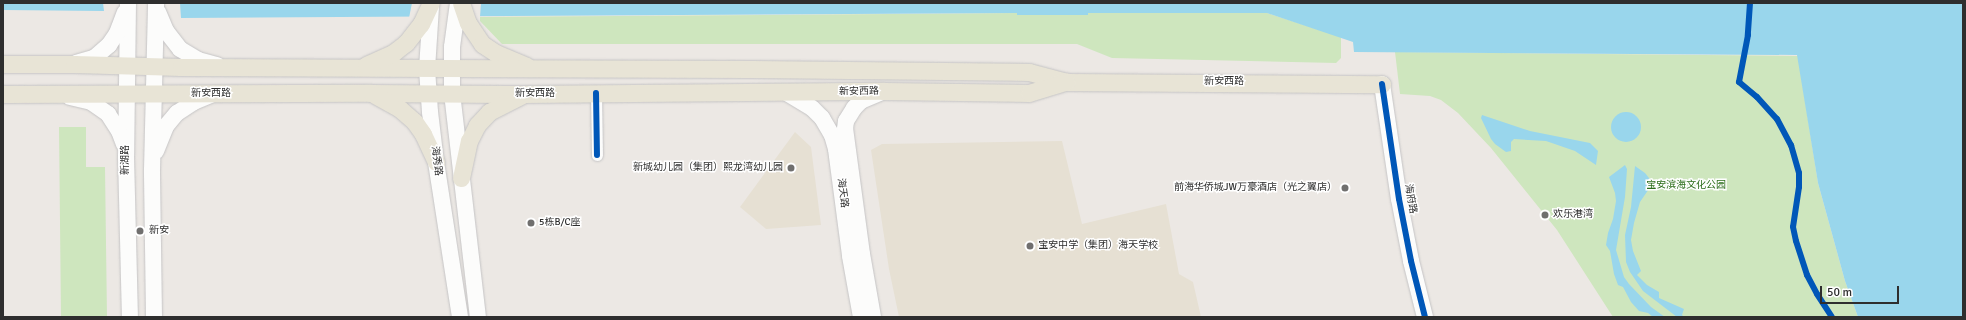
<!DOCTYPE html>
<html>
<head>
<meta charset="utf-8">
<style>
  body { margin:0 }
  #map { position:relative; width:1966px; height:320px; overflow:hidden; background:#ece8e4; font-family:Signika,"Noto Sans SC",sans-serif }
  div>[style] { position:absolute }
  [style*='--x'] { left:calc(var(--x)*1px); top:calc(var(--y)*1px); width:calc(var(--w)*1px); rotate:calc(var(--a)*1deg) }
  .education>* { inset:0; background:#e6e0d3 }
  .green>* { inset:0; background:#cee6be }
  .water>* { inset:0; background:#99d6ec }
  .round { border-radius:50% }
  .pier>* { inset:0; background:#ece8e4 }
  .roads { filter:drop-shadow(0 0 1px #c5c4c5) drop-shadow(0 0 1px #c5c4c5) }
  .street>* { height:11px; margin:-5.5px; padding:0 5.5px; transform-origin:5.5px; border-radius:5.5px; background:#fcfcfb }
  .secondary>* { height:16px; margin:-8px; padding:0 8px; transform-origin:8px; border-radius:8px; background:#fcfcfb }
  .primary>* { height:17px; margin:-8.5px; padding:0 8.5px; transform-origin:8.5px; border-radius:8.5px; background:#e8e4d6 }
  .cycleway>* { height:6px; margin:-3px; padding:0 3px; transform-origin:3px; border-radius:3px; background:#0057b8 }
  .dots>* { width:11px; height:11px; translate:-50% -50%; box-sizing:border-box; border:2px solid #fff; border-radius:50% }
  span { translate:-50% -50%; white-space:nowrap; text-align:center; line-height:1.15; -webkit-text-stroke:3px #fff; paint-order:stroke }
  .street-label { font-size:10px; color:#2e2e2e }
  .poi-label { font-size:10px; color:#2e2e2e }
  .right { translate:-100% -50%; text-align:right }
  .left { translate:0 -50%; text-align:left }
  .park-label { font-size:10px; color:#2c6e1b }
  .frame { position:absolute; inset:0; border:4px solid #2e2e2e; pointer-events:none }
  .scale { position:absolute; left:1820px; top:286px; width:79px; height:18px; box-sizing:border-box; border:2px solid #2e2e2e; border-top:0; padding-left:5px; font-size:12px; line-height:14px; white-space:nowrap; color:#2e2e2e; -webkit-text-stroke:3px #fff; paint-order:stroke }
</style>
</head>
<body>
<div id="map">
  <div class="education">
    <div style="clip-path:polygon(795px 132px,811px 147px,821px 225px,766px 229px,740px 207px)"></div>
    <div style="clip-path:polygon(1062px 141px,1082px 224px,1166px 204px,1179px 274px,1193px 282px,1201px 317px,899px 317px,889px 269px,871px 150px,882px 144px)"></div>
  </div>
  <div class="green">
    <div style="clip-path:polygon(1017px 13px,1017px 15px,1087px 15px,1088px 13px,1267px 13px,1341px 37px,1341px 58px,1336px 63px,1112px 58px,1077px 44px,502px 44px,480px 21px,480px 17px)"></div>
    <div style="clip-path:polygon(1395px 52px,1798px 56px,1818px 183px,1845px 281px,1858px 317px,1613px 317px,1557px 230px,1491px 148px,1458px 113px,1441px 100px,1430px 96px,1400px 94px)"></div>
    <div style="clip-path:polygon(59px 127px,86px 127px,86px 167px,105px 167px,107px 317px,61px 317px)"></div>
  </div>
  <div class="water">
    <div style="clip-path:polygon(3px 3px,103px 3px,104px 11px,3px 10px)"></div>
    <div style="clip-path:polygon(180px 3px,1963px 3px,1963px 317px,1858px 317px,1845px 281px,1818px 183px,1797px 55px,1354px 52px,1353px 42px,1267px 13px,1088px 13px,1088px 15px,1017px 15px,1017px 13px,181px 18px)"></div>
    <div class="round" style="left:1611px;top:112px;width:30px;height:30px"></div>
    <div style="clip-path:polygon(1482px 115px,1530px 131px,1590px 143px,1598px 151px,1596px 165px,1575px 151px,1546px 141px,1514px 139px,1511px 142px,1511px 151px,1506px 152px,1495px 144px,1491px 139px,1481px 118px)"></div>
    <div style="clip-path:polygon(1625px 165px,1627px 169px,1625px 197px,1616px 250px,1624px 277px,1629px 284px,1651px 307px,1665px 317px,1653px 317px,1648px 313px,1639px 311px,1631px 302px,1623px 287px,1618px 285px,1614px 274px,1610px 251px,1606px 245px,1608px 233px,1613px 219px,1616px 201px,1615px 193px,1609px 177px)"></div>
    <div style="clip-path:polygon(1635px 166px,1645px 173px,1653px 183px,1640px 202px,1634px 223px,1631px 240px,1633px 251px,1641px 271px,1637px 275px,1647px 285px,1659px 292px,1659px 298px,1684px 309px,1682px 315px,1684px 317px,1677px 317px,1643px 291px,1630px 272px,1626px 262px,1625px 235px,1631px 207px)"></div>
  </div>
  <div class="pier">
    <div style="clip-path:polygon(412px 3px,481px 3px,480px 17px,409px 18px)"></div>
  </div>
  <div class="roads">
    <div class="street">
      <div style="--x:596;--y:93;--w:62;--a:89.1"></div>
    </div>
    <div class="secondary">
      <div style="--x:128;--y:3;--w:153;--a:90.7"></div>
      <div style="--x:126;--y:156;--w:161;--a:88.6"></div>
      <div style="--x:458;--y:3;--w:44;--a:97.8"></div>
      <div style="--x:452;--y:47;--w:46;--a:90"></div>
      <div style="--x:452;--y:93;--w:226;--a:83.4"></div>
      <div style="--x:431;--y:7;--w:62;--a:93.7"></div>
      <div style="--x:427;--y:69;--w:43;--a:86"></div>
      <div style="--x:430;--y:112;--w:50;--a:83.2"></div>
      <div style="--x:436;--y:162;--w:157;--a:81.2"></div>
      <div style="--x:158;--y:12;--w:21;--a:67"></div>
      <div style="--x:166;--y:31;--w:23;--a:52"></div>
      <div style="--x:180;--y:49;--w:21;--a:31"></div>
      <div style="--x:198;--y:60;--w:20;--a:15"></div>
      <div style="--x:76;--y:63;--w:19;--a:-16"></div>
      <div style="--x:94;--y:58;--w:20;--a:-41"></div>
      <div style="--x:109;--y:45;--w:14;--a:-56"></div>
      <div style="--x:117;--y:33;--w:22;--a:-69"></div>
      <div style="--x:1382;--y:84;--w:116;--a:81.6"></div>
      <div style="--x:1399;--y:199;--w:63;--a:79"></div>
      <div style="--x:1411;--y:261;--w:58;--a:76"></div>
      <div style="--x:785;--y:92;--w:31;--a:31"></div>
      <div style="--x:812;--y:108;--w:14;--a:45"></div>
      <div style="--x:822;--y:118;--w:20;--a:60"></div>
      <div style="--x:832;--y:135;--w:15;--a:74"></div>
      <div style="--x:836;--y:149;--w:108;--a:82.5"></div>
      <div style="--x:850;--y:256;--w:62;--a:79.8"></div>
      <div style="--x:70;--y:97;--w:22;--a:13"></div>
      <div style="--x:91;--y:102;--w:21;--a:35"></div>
      <div style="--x:108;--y:114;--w:20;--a:57"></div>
      <div style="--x:119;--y:131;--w:14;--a:69"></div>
      <div style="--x:156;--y:151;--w:27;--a:-68"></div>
      <div style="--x:166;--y:126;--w:17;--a:-50"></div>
      <div style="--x:177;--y:113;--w:20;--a:-33"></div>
      <div style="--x:194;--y:102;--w:21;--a:-23"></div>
      <div style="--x:154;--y:317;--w:147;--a:-90.8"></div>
      <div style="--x:152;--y:170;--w:167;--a:-88.6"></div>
      <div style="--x:873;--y:317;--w:64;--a:-99.9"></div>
      <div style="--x:862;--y:254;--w:126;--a:-97.7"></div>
      <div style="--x:845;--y:129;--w:8;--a:-83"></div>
      <div style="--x:846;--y:121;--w:15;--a:-58"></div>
      <div style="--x:854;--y:108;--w:10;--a:-45"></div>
      <div style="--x:861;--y:101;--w:25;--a:-23"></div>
    </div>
    <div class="primary">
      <div style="--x:461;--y:3;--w:21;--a:71"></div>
      <div style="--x:468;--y:23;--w:25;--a:56"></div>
      <div style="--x:482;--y:44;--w:17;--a:33"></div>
      <div style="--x:496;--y:53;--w:33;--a:23"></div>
      <div style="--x:3;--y:64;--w:71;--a:0"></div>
      <div style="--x:74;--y:64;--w:107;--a:1.6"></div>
      <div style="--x:181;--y:67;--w:571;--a:0.2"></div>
      <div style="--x:752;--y:69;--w:277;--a:0.6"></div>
      <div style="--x:1029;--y:72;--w:38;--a:15"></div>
      <div style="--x:1066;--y:82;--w:316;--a:0.4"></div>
      <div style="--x:366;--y:65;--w:30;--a:-24"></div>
      <div style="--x:393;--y:53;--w:16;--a:-38"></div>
      <div style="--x:406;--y:43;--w:24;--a:-52"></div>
      <div style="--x:421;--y:24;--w:23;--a:-65"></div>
      <div style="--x:3;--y:94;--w:368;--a:-0.2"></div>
      <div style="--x:371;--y:93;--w:153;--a:0.4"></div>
      <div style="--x:524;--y:94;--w:360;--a:-0.5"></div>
      <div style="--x:884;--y:91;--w:145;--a:0.8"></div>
      <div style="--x:1029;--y:93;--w:39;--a:-17"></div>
      <div style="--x:375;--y:95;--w:29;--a:29"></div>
      <div style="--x:400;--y:109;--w:18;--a:41"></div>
      <div style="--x:414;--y:121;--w:16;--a:55"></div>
      <div style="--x:423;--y:134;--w:31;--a:65"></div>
      <div style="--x:461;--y:178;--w:38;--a:-78"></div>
      <div style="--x:469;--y:141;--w:18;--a:-63"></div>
      <div style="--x:477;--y:125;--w:18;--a:-47"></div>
      <div style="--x:489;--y:112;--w:36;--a:-27"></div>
    </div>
  </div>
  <div class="cycleway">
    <div style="--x:1750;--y:3;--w:32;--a:94"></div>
    <div style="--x:1748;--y:35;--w:48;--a:100.8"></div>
    <div style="--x:1739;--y:82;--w:23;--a:40"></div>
    <div style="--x:1757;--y:97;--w:30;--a:48"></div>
    <div style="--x:1777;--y:119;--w:30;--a:62"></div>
    <div style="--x:1791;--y:145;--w:29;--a:74"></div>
    <div style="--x:1799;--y:173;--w:14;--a:90"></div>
    <div style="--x:1799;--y:187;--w:40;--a:98.5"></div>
    <div style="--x:1793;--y:227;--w:14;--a:78"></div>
    <div style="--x:1796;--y:241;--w:36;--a:72"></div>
    <div style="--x:1807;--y:275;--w:21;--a:62"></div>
    <div style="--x:1817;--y:294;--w:27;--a:57"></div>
    <div style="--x:1382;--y:84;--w:116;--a:81.6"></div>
    <div style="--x:1399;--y:199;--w:63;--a:79"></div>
    <div style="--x:1411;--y:261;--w:58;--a:76"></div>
    <div style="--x:596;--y:93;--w:62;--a:89.1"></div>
  </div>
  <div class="dots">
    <div style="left:791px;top:168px;background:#706f6e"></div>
    <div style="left:1345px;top:188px;background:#706f6e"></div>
    <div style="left:1545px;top:215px;background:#706f6e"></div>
    <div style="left:531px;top:223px;background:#706f6e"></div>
    <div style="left:140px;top:231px;background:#706f6e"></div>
    <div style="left:1030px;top:246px;background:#706f6e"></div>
  </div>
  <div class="street-label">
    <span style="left:1224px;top:82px">新安西路</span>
    <span style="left:859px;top:92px;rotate:-1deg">新安西路</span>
    <span style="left:211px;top:94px">新安西路</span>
    <span style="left:535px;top:94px">新安西路</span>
    <span style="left:126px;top:160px;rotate:-90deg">新湖路</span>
    <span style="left:436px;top:161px;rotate:83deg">海秀路</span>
    <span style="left:842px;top:193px;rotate:83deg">海天路</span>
    <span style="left:1410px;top:199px;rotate:80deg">海府路</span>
  </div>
  <div class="poi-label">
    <span class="right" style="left:783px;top:168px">新城幼儿园（集团）熙龙湾幼儿园</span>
    <span class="right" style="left:1337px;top:188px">前海华侨城JW万豪酒店（光之翼店）</span>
    <span class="left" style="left:1553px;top:215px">欢乐港湾</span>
    <span class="left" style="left:539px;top:223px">5栋B/C座</span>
    <span class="left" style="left:149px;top:231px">新安</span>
    <span class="left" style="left:1038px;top:246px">宝安中学（集团）海天学校</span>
  </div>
  <div class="park-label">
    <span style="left:1686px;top:186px">宝安滨海文化公园</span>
  </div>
  <div class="frame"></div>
  <div class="scale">50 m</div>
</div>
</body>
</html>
